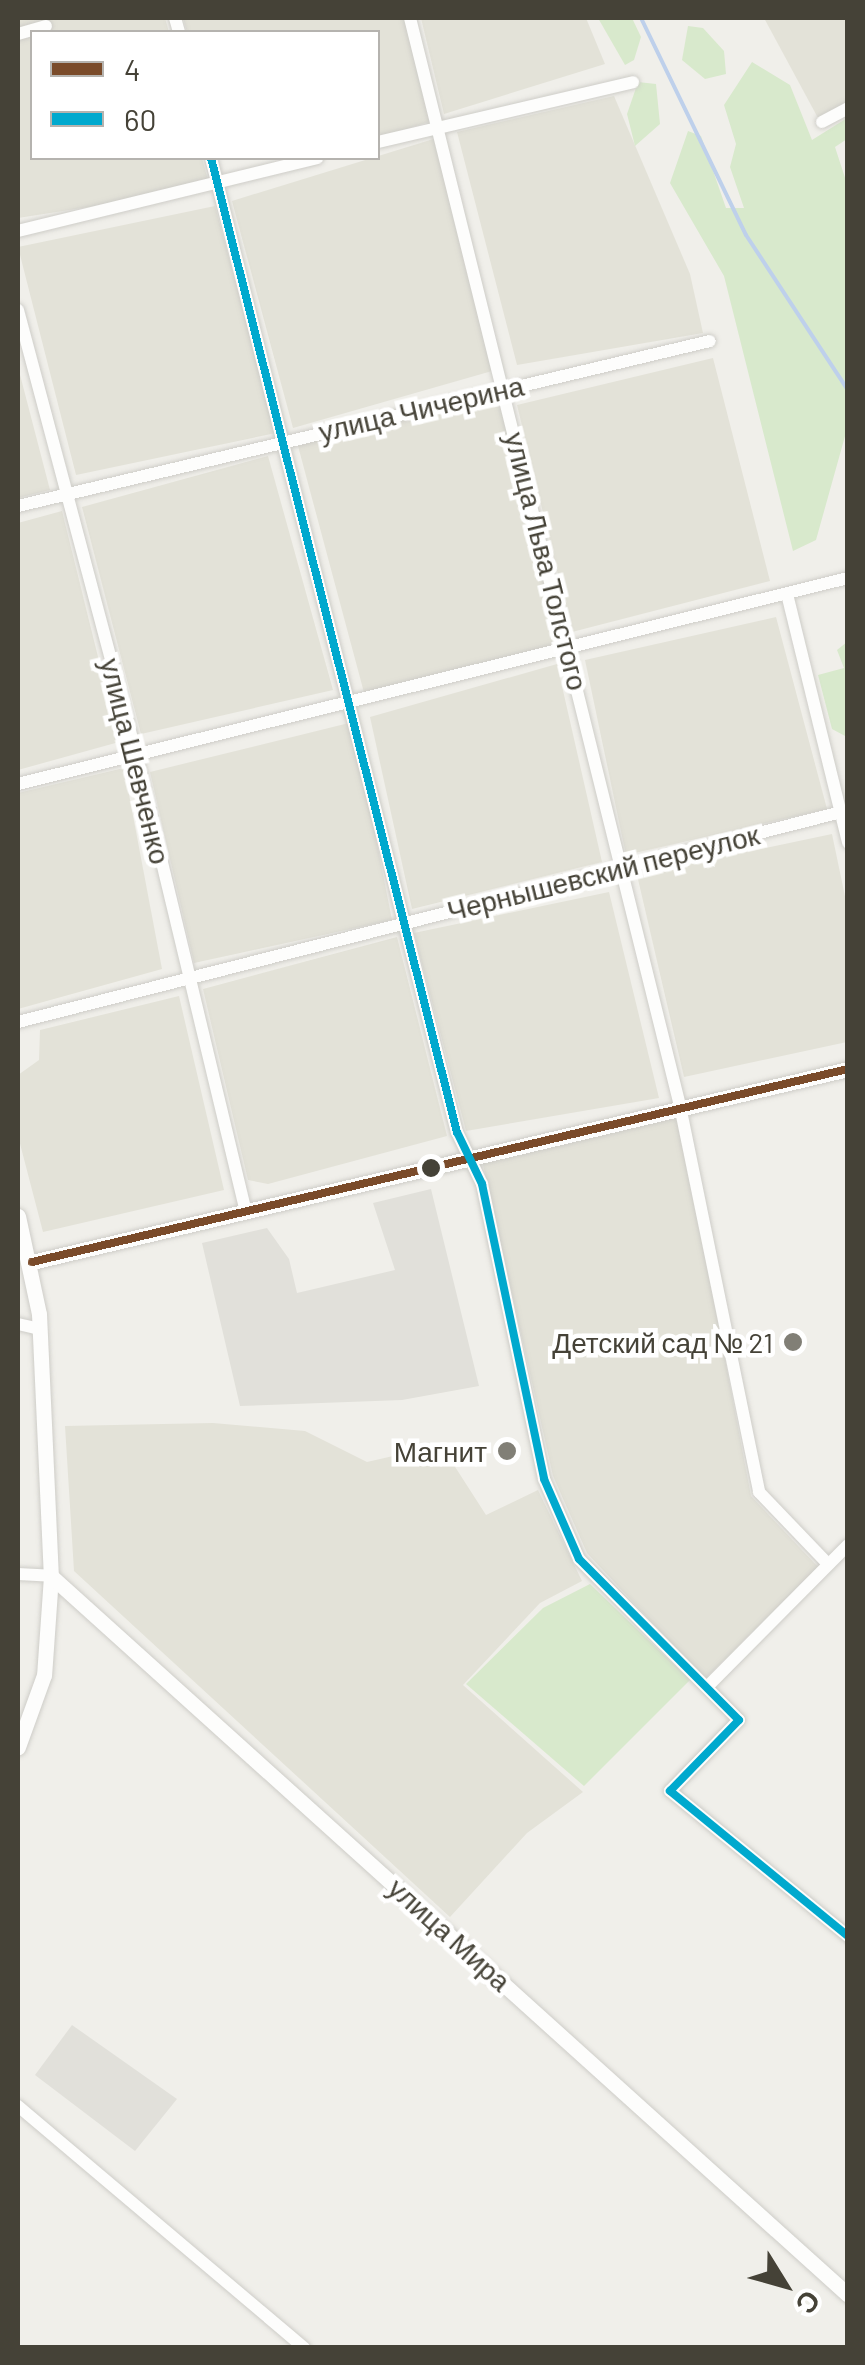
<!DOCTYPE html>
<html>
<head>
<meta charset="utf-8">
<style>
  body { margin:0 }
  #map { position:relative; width:865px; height:2365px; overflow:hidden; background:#f0efea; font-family:Barlow,sans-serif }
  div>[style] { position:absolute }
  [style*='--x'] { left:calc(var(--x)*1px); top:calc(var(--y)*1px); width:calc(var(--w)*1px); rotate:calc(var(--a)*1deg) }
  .residential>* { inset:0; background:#e3e2d8 }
  .industrial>* { inset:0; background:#e1e0da }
  .green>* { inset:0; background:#d8e9cc }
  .stream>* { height:4px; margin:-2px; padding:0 2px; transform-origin:2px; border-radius:2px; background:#bed0eb }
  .roads { filter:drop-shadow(0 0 2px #cecdc8) drop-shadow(0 0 2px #cecdc8) }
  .minor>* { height:12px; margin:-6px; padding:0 6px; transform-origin:6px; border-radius:6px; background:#fdfdfc }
  .tertiary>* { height:15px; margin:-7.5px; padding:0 7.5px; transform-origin:7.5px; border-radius:7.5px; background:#fdfdfc }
  .bus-1>* { height:8px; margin:-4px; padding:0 4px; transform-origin:4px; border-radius:4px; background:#7a4b2a }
  .bus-2>* { height:8px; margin:-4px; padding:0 4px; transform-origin:4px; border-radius:4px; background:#00a9ce }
  .dots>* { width:28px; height:28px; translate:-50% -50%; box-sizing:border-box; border:5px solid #fff; border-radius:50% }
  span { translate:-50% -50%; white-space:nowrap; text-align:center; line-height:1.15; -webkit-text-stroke:9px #fff; paint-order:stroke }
  .street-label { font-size:28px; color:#454237 }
  .poi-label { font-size:28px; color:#454237 }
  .right { translate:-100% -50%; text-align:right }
  .frame { position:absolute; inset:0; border:20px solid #454237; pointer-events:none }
  .legend { position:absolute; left:30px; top:30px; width:350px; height:130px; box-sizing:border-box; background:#fff; border:2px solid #b5b3af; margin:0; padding:12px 18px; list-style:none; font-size:30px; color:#454237 }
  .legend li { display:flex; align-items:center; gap:20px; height:50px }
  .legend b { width:50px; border:2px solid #b5b3af }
  .north { position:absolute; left:735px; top:2235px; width:100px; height:100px; -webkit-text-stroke:8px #fff; paint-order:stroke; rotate:127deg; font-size:28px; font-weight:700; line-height:40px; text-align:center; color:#454237 }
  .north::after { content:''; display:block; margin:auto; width:35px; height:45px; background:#454237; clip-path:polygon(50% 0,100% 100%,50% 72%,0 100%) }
</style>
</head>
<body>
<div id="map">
  <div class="residential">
    <div style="clip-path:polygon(18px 18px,165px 18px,169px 32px,32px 32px,32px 158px,202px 158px,210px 188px,18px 218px)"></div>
    <div style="clip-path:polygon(183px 18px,411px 18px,435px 120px,378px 138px,378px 32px,187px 32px)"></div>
    <div style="clip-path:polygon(421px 18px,586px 18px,605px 64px,444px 114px)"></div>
    <div style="clip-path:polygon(764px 18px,847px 18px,847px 102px,818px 118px)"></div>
    <div style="clip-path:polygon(614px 96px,690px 274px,703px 333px,517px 365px,457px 132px)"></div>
    <div style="clip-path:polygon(440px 137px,499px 369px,293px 428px,232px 201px)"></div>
    <div style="clip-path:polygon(215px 206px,276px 433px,76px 475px,18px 247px)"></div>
    <div style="clip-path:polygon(713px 358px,770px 581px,572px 632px,517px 405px)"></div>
    <div style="clip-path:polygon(18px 367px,50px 490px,18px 498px)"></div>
    <div style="clip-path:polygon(504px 387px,565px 641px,366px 700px,298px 446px)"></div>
    <div style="clip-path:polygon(268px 456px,333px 690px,141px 734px,82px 507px)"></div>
    <div style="clip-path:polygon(62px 511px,119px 742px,18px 770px,18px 523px)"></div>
    <div style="clip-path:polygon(776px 617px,827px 809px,626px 855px,585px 660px)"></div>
    <div style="clip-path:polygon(557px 664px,602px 862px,412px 909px,370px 717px)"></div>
    <div style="clip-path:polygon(353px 722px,392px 920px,194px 963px,150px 772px)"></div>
    <div style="clip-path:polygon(124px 768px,162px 969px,18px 1009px,18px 793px)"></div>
    <div style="clip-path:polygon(832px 834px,847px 906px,847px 1042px,684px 1077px,637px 875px)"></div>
    <div style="clip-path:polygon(609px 892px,659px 1098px,466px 1131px,414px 933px)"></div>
    <div style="clip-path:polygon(397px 937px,447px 1136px,268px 1184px,248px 1180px,203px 989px)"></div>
    <div style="clip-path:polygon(179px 996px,224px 1190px,43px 1232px,18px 1136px,18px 1075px,39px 1060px,40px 1030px)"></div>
    <div style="clip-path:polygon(679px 1117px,751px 1496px,818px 1567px,705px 1679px,587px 1553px,553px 1476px,482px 1160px)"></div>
    <div style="clip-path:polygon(213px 1423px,305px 1431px,367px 1462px,441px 1445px,486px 1515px,538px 1490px,582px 1581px,540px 1603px,463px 1685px,583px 1792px,527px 1833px,450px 1917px,74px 1571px,65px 1426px)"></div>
  </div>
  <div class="industrial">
    <div style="clip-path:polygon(431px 1189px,479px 1386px,402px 1400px,240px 1406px,202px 1243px,267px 1228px,289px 1259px,297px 1293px,395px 1270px,373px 1203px)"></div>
    <div style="clip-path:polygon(72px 2025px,177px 2099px,135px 2151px,35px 2075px)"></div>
  </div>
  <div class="green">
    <div style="clip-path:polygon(598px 18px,632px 18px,641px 37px,634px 60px,625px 65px)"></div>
    <div style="clip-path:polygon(688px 26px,703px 28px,724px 51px,726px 74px,705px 79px,682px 60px)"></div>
    <div style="clip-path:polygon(752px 62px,790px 85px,812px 140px,847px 118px,847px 139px,835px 147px,848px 187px,847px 429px,816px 540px,793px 551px,724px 276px,670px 183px,688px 131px,701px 136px,726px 208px,744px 208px,730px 167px,736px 144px,724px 105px)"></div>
    <div style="clip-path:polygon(638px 82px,656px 84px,660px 124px,635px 146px,627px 114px)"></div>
    <div style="clip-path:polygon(847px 642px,847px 737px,832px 729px,818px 675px,844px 668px,837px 650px)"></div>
    <div style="clip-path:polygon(590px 1584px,690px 1680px,584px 1786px,466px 1684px,543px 1608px)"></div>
  </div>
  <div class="stream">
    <div style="--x:641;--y:18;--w:241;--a:64.2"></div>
    <div style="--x:746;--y:235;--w:186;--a:56.7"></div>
  </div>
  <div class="roads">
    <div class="minor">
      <div style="--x:175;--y:18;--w:15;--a:74"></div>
      <div style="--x:410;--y:18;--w:1121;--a:76.06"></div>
      <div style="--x:680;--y:1106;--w:394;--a:78.4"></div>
      <div style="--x:759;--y:1492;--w:98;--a:46.2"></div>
      <div style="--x:18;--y:34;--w:29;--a:-16"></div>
      <div style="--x:822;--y:122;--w:30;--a:-28"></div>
      <div style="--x:378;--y:142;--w:262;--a:-13.2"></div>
      <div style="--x:211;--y:158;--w:1005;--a:75.83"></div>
      <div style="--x:457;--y:1132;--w:58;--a:64.3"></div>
      <div style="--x:482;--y:1184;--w:301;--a:78.1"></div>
      <div style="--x:544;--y:1479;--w:87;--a:66.4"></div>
      <div style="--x:579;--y:1559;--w:227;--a:45.2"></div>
      <div style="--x:739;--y:1720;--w:99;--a:134.2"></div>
      <div style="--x:670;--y:1791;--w:230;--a:39.2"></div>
      <div style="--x:18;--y:231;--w:308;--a:-13.7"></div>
      <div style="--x:18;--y:310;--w:459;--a:75.1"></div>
      <div style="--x:136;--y:754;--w:472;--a:76.5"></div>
      <div style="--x:18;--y:506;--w:711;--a:-13.41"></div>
      <div style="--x:787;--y:594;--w:256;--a:76.2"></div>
      <div style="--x:18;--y:784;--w:855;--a:-13.94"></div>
      <div style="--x:18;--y:1022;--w:849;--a:-14.31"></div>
      <div style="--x:18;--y:1324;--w:23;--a:13"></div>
      <div style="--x:18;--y:1574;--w:33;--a:3"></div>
      <div style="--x:707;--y:1687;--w:200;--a:-45.2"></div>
      <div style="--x:18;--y:2106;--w:375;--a:40.2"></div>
    </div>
    <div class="tertiary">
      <div style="--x:18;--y:1216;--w:100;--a:77.9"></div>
      <div style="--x:39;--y:1314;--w:262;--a:87.4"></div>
      <div style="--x:51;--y:1576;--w:99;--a:94"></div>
      <div style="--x:44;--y:1675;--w:77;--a:109.9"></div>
      <div style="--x:32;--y:1262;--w:839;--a:-13.31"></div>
      <div style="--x:51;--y:1576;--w:1073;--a:42.05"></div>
    </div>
  </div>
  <div class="bus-1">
    <div style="--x:32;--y:1262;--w:839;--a:-13.31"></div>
  </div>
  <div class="bus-2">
    <div style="--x:211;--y:158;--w:1005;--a:75.83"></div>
    <div style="--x:457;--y:1132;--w:58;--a:64.3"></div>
    <div style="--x:482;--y:1184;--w:301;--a:78.1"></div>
    <div style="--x:544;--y:1479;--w:87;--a:66.4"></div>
    <div style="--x:579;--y:1559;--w:227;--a:45.2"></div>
    <div style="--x:739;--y:1720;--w:99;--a:134.2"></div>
    <div style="--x:670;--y:1791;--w:230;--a:39.2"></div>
  </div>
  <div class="dots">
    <div style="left:431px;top:1168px;background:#454237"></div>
    <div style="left:793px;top:1342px;background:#817f76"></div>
    <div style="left:507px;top:1451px;background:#817f76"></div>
  </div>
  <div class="street-label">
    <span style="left:421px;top:408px;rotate:-13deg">улица Чичерина</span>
    <span style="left:547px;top:561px;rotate:76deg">улица Льва Толстого</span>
    <span style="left:136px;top:761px;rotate:76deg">улица Шевченко</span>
    <span style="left:603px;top:872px;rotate:-14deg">Чернышевский переулок</span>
    <span style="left:450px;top:1934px;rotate:42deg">улица Мира</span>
  </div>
  <div class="poi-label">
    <span class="right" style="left:773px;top:1342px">Детский сад № 21</span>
    <span class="right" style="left:487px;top:1451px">Магнит</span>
  </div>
  <div class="frame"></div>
  <ul class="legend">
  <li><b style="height:12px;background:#7a4b2a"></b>4</li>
  <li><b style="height:12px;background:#00a9ce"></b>60</li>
  </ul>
  <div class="north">С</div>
</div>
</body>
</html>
